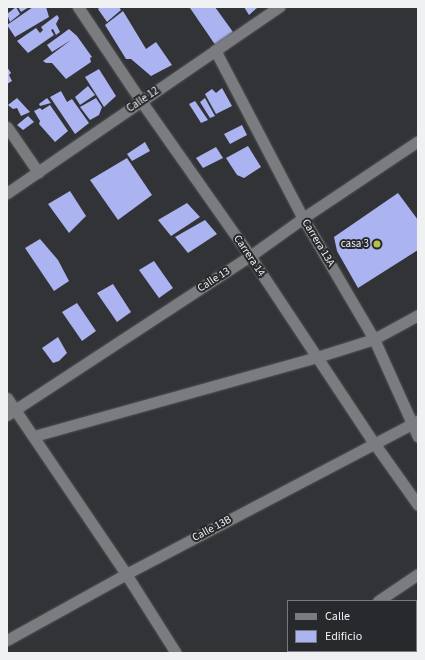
<!DOCTYPE html>
<html>
<head>
<meta charset="utf-8">
<style>
  body { margin:0 }
  #map { position:relative; width:425px; height:660px; overflow:hidden; background:#323336; font-family:"Source Sans 3",sans-serif }
  div>[style] { position:absolute }
  [style*='--x'] { left:calc(var(--x)*1px); top:calc(var(--y)*1px); width:calc(var(--w)*1px); rotate:calc(var(--a)*1deg) }
  .building>* { inset:0; background:#abb4f0 }
  .roads { filter:drop-shadow(0 0 1px #525355) drop-shadow(0 0 1px #525355) }
  .minor>* { height:11px; margin:-5.5px; padding:0 5.5px; transform-origin:5.5px; border-radius:5.5px; background:#7b7c80 }
  .tertiary>* { height:11px; margin:-5.5px; padding:0 5.5px; transform-origin:5.5px; border-radius:5.5px; background:#7b7c80 }
  .dots>* { width:11px; height:11px; translate:-50% -50%; box-sizing:border-box; border:2px solid #28292c; border-radius:50% }
  span { translate:-50% -50%; white-space:nowrap; text-align:center; line-height:1.15; -webkit-text-stroke:4px #28292c; paint-order:stroke }
  .street-label { font-size:11px; color:#f0f1f3 }
  .poi-label { font-size:11px; color:#f0f1f3 }
  .right { translate:-100% -50%; text-align:right }
  .frame { position:absolute; inset:0; border:8px solid #f0f1f3; pointer-events:none }
  .legend { position:absolute; left:287px; top:600px; width:130px; height:52px; box-sizing:border-box; background:#28292c; border:1px solid #78797c; margin:0; padding:5px 7px; list-style:none; font-size:12px; color:#f0f1f3 }
  .legend li { display:flex; align-items:center; gap:8px; height:20px }
  .legend b { width:20px; border:1px solid #78797c }
</style>
</head>
<body>
<div id="map">
  <div class="building">
    <div style="clip-path:polygon(16px 7px,20px 14px,10px 22px,7px 14px)"></div>
    <div style="clip-path:polygon(18px 7px,29px 7px,21px 12px)"></div>
    <div style="clip-path:polygon(33px 7px,46px 7px,49px 17px,15px 37px,7px 25px)"></div>
    <div style="clip-path:polygon(100px 7px,119px 7px,121px 10px,107px 22px,98px 9px)"></div>
    <div style="clip-path:polygon(191px 7px,215px 7px,233px 32px,216px 46px,190px 8px)"></div>
    <div style="clip-path:polygon(244px 7px,258px 7px,249px 15px)"></div>
    <div style="clip-path:polygon(123px 11px,146px 49px,156px 42px,172px 65px,151px 76px,131px 59px,126px 59px,105px 25px)"></div>
    <div style="clip-path:polygon(57px 15px,59px 18px,56px 24px,60px 32px,56px 35px,53px 29px,51px 30px,54px 35px,28px 53px,17px 41px,36px 28px,40px 33px,43px 30px,41px 27px)"></div>
    <div style="clip-path:polygon(69px 29px,77px 36px,92px 57px,90px 58px,91px 62px,66px 79px,52px 63px,46px 63px,43px 61px,71px 40px,52px 52px,47px 45px)"></div>
    <div style="clip-path:polygon(7px 67px,11px 73px,9px 75px,12px 81px,7px 84px)"></div>
    <div style="clip-path:polygon(99px 69px,116px 96px,104px 107px,85px 77px)"></div>
    <div style="clip-path:polygon(88px 86px,95px 95px,80px 105px,75px 97px)"></div>
    <div style="clip-path:polygon(222px 88px,232px 106px,216px 114px,205px 94px,212px 89px,216px 93px)"></div>
    <div style="clip-path:polygon(61px 91px,67px 102px,72px 99px,89px 123px,75px 134px,50px 97px)"></div>
    <div style="clip-path:polygon(17px 98px,30px 112px,21px 116px,17px 108px,13px 109px,8px 105px)"></div>
    <div style="clip-path:polygon(47px 98px,51px 103px,40px 106px,39px 104px)"></div>
    <div style="clip-path:polygon(96px 98px,102px 107px,99px 115px,90px 120px,80px 107px)"></div>
    <div style="clip-path:polygon(205px 98px,215px 116px,210px 118px,200px 102px)"></div>
    <div style="clip-path:polygon(195px 101px,208px 120px,201px 123px,189px 104px)"></div>
    <div style="clip-path:polygon(50px 105px,68px 131px,55px 142px,39px 124px,40px 121px,34px 111px,40px 108px,42px 110px)"></div>
    <div style="clip-path:polygon(28px 116px,34px 122px,23px 130px,17px 125px)"></div>
    <div style="clip-path:polygon(242px 125px,247px 135px,230px 144px,224px 134px)"></div>
    <div style="clip-path:polygon(145px 142px,150px 151px,132px 161px,127px 154px)"></div>
    <div style="clip-path:polygon(248px 146px,261px 167px,244px 178px,237px 175px,226px 158px)"></div>
    <div style="clip-path:polygon(216px 147px,223px 158px,203px 168px,196px 158px)"></div>
    <div style="clip-path:polygon(127px 158px,152px 195px,118px 220px,90px 180px)"></div>
    <div style="clip-path:polygon(70px 191px,86px 216px,69px 233px,48px 204px)"></div>
    <div style="clip-path:polygon(398px 193px,418px 220px,418px 250px,358px 288px,337px 251px,334px 237px)"></div>
    <div style="clip-path:polygon(187px 203px,200px 217px,171px 236px,158px 220px)"></div>
    <div style="clip-path:polygon(205px 220px,217px 234px,188px 253px,175px 237px)"></div>
    <div style="clip-path:polygon(40px 239px,58px 260px,69px 281px,54px 291px,25px 248px)"></div>
    <div style="clip-path:polygon(154px 261px,173px 288px,159px 298px,139px 270px)"></div>
    <div style="clip-path:polygon(113px 284px,131px 312px,117px 322px,97px 293px)"></div>
    <div style="clip-path:polygon(77px 303px,96px 331px,82px 341px,62px 312px)"></div>
    <div style="clip-path:polygon(58px 337px,67px 353px,59px 361px,53px 363px,42px 348px)"></div>
  </div>
  <div class="roads">
    <div class="minor">
      <div style="--x:78;--y:7;--w:113;--a:56.2"></div>
      <div style="--x:141;--y:101;--w:189;--a:54.9"></div>
      <div style="--x:250;--y:256;--w:224;--a:56.5"></div>
      <div style="--x:374;--y:443;--w:76;--a:54.6"></div>
      <div style="--x:215;--y:50;--w:190;--a:62.4"></div>
      <div style="--x:303;--y:218;--w:140;--a:59.6"></div>
      <div style="--x:374;--y:339;--w:107;--a:65.8"></div>
      <div style="--x:7;--y:127;--w:55;--a:55.4"></div>
      <div style="--x:7;--y:398;--w:212;--a:55.9"></div>
      <div style="--x:126;--y:574;--w:93;--a:57.7"></div>
      <div style="--x:7;--y:415;--w:290;--a:-33.2"></div>
      <div style="--x:250;--y:256;--w:65;--a:-35.6"></div>
      <div style="--x:303;--y:218;--w:138;--a:-33.8"></div>
      <div style="--x:34;--y:436;--w:294;--a:-15.6"></div>
      <div style="--x:317;--y:357;--w:60;--a:-17.5"></div>
      <div style="--x:374;--y:339;--w:50;--a:-28.6"></div>
      <div style="--x:378;--y:601;--w:48;--a:-34"></div>
      <div style="--x:7;--y:640;--w:136;--a:-29"></div>
      <div style="--x:126;--y:574;--w:330;--a:-27.7"></div>
      <div style="--x:300;--y:653;--w:4;--a:-34"></div>
    </div>
    <div class="tertiary">
      <div style="--x:7;--y:193;--w:330;--a:-34.4"></div>
    </div>
  </div>
  <div class="dots">
    <div style="left:377px;top:244px;background:#b6c148"></div>
  </div>
  <div class="street-label">
    <span style="left:143px;top:100px;rotate:-34deg">Calle 12</span>
    <span style="left:318px;top:243px;rotate:59deg">Carrera 13A</span>
    <span style="left:249px;top:256px;rotate:56deg">Carrera 14</span>
    <span style="left:214px;top:280px;rotate:-33deg">Calle 13</span>
    <span style="left:212px;top:529px;rotate:-28deg">Calle 13B</span>
  </div>
  <div class="poi-label">
    <span class="right" style="left:369px;top:244px">casa 3</span>
  </div>
  <div class="frame"></div>
  <ul class="legend">
  <li><b style="height:5px;background:#7b7c80"></b>Calle</li>
  <li><b style="height:11px;background:#abb4f0"></b>Edificio</li>
  </ul>
</div>
</body>
</html>
